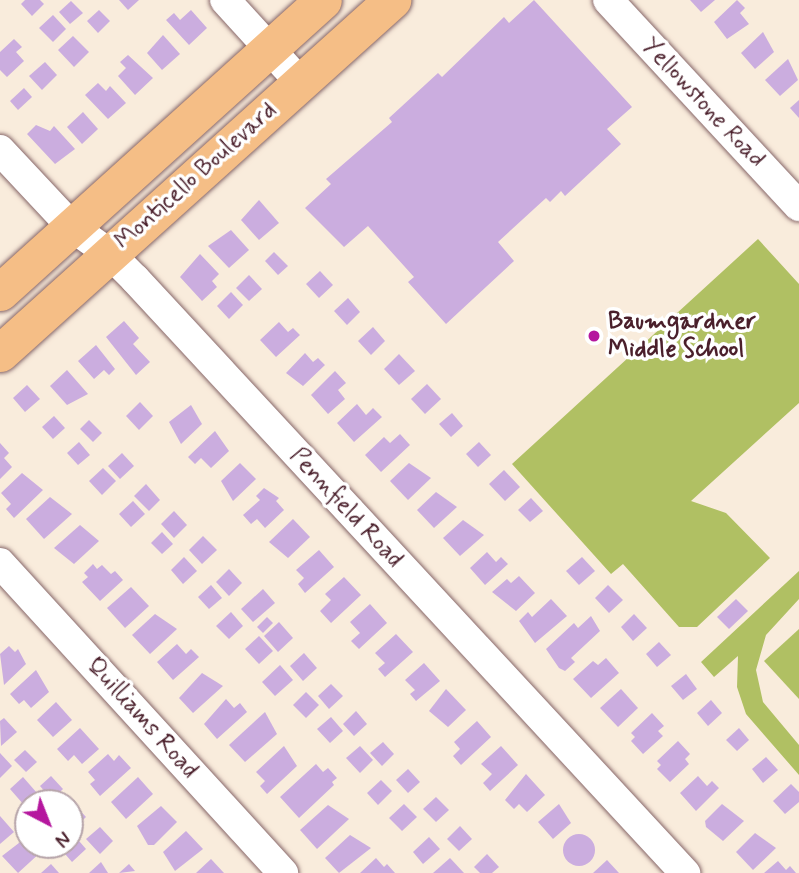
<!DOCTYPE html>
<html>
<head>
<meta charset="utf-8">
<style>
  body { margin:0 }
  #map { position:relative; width:799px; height:873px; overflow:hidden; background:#f9ecdc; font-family:Mynerve,sans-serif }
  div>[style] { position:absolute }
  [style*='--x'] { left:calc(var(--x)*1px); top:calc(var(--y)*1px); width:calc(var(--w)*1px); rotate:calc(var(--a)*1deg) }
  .green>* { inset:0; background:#b0c063 }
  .building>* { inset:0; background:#cbaddf }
  .round { border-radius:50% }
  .roads { filter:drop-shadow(0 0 2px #876769) drop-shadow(0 0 2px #876769) }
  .minor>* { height:30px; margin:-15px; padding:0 15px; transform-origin:15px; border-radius:15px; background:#fff }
  .major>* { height:37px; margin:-18.5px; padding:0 18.5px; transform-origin:18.5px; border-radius:18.5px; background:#f5be86 }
  .dots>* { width:19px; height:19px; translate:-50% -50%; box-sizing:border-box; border:4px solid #fff; border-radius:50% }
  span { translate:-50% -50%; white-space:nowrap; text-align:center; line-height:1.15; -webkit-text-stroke:7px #fff; paint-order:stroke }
  .street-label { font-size:24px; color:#4a1f2b }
  .poi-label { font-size:24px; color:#4a1f2b; font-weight:700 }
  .left { translate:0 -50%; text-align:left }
  .north { position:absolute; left:14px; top:789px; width:70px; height:70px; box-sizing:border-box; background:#fff; border:2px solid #b7a5aa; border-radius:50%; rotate:138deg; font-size:19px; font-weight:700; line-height:28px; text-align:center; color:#4a1f2b }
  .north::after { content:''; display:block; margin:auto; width:24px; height:32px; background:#b5179e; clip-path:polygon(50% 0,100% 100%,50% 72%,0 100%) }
</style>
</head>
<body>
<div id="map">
  <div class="green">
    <div style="clip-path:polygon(758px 239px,799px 284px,799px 403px,691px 501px,726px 513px,770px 558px,697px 627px,679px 627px,623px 564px,611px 574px,512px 464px)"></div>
    <div style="clip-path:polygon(799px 571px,799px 599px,766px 635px,756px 670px,763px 702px,799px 745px,799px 775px,746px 714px,737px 687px,738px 656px,714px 677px,701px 662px)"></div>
    <div style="clip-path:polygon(799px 629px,799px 699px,764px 661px)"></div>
  </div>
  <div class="building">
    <div style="clip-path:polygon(25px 0,40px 0,44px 4px,32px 16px,21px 4px)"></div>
    <div style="clip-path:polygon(119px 0,139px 0,128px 10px)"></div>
    <div style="clip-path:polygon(534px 0,632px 107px,607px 129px,621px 144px,565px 196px,561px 191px,550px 202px,546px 198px,498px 242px,514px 261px,446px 324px,408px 282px,414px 277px,368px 226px,344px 247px,305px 208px,331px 184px,326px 179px,392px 122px,389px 118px,438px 73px,442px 77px,504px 17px,509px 23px)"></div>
    <div style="clip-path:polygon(690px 0,715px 0,701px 12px)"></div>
    <div style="clip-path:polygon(737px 0,745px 8px,740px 13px,749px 24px,727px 39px,714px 22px)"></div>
    <div style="clip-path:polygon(71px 1px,83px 13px,70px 24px,59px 12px)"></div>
    <div style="clip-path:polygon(99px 10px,110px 21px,98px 33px,87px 21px)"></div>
    <div style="clip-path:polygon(191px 10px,207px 28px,189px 45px,166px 20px,174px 13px,180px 20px)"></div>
    <div style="clip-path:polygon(53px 15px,66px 29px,53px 42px,39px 28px)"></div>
    <div style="clip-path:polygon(763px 32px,774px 52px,755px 69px,741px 53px)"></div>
    <div style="clip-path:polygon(163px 35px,180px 54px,162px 70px,147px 53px)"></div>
    <div style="clip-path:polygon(73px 36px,89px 52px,74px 67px,58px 50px)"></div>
    <div style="clip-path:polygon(14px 39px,22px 47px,16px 52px,24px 61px,7px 77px,0 70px,0 52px)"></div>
    <div style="clip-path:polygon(128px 55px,153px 78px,135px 95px,118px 76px,126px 68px,120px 62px)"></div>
    <div style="clip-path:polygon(788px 59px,798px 80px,780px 96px,765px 80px)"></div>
    <div style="clip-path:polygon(45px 62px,57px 75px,42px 90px,29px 76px)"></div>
    <div style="clip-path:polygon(98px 83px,106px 91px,110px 86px,126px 103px,108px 119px,85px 95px)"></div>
    <div style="clip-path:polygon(24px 88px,32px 97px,18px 110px,10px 101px)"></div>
    <div style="clip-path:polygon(799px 100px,799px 118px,790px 108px)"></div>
    <div style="clip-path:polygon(83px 112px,98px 129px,82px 144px,67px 127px)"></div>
    <div style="clip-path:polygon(36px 125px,50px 131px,54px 126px,75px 149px,55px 164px,27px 134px)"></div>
    <div style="clip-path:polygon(259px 200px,279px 223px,259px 240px,241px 220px)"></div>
    <div style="clip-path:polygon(231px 230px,249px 250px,229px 268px,208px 246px)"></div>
    <div style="clip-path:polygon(274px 252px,288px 266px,278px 275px,265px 261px)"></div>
    <div style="clip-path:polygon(200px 254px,219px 274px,212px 281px,217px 287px,202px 301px,180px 277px)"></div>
    <div style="clip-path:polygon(320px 271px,333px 285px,319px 298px,306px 284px)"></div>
    <div style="clip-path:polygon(249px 275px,262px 289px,249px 301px,236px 288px)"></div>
    <div style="clip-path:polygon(231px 292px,243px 305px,229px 319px,217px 306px)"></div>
    <div style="clip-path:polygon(348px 298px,360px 312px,347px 325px,334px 311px)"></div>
    <div style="clip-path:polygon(124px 321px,139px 338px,133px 344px,150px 362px,136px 375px,106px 337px)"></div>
    <div style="clip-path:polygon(279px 322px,288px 332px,293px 328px,300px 335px,276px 357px,260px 340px)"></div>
    <div style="clip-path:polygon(373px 327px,385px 341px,371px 355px,358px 341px)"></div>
    <div style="clip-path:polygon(96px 345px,115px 369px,109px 375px,104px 370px,94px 379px,78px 361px)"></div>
    <div style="clip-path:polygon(305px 353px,313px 362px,318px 358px,325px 365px,303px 386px,286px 373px)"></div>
    <div style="clip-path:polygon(399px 354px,415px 371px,399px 385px,384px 369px)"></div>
    <div style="clip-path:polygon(67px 370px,88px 394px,67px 405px,50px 386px)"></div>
    <div style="clip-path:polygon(335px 371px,346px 383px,338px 390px,345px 399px,328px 414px,311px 395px)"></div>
    <div style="clip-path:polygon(427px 384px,441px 399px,425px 414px,411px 399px)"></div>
    <div style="clip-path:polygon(27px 385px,40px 399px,25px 412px,13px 398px)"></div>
    <div style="clip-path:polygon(140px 402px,153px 416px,139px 430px,126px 416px)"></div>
    <div style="clip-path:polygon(357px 404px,366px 415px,373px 408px,382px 417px,354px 442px,337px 423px)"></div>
    <div style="clip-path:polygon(191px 405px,202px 424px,181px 444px,169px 422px)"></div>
    <div style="clip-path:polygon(452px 413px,463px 426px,451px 437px,439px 424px)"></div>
    <div style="clip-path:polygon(54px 416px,65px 428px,53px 439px,42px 427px)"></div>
    <div style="clip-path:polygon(89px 420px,102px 433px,93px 442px,80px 429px)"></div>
    <div style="clip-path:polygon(215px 431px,229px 451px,211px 468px,201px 458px,195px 464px,188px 457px)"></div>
    <div style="clip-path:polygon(400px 434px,410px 445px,381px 472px,365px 455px,384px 437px,390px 443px)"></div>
    <div style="clip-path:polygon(79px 442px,90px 455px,78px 465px,67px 453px)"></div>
    <div style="clip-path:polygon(479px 442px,491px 455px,478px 467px,466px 454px)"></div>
    <div style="clip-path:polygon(0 443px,9px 453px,4px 458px,12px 467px,0 479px)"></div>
    <div style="clip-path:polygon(122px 453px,134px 466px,120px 479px,108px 466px)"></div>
    <div style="clip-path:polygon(240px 463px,256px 479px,233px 501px,221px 481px)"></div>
    <div style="clip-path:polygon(409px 463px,431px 478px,408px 500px,390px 481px)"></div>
    <div style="clip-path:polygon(103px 468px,116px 481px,102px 495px,89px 481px)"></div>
    <div style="clip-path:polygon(504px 470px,520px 487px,505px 501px,489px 484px)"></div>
    <div style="clip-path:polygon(22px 473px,43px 490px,14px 518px,6px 509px,11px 504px,1px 493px)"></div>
    <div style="clip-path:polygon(146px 484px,160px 500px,149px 511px,134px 496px)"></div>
    <div style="clip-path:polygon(264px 488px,279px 498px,276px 501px,284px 510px,265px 528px,257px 519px,251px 524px,243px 515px,260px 500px,256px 496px)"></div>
    <div style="clip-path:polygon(436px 492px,457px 507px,434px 528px,417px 510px)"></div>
    <div style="clip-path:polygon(50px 497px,72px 514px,44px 539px,26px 519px)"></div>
    <div style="clip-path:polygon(531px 498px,543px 511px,530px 522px,518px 510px)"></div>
    <div style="clip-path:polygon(133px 501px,145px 514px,131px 527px,119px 514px)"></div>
    <div style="clip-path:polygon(174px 511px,187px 525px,174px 538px,161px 524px)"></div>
    <div style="clip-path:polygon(293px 519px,310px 537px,288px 558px,269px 542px)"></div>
    <div style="clip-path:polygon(463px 520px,484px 535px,460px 556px,443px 538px)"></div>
    <div style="clip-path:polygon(80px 525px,99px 541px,74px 564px,54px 548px)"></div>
    <div style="clip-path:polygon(162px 532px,173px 544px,162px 554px,151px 543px)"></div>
    <div style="clip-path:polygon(203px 536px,217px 550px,202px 564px,189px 550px)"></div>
    <div style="clip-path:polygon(319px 550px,334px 567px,305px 593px,298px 584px,304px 578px,296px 570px)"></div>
    <div style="clip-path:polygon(487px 552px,496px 562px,501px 557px,508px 564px,485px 585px,470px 568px)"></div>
    <div style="clip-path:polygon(184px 557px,197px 571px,183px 584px,171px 570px)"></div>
    <div style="clip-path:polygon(582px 557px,595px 571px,579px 585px,566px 571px)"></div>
    <div style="clip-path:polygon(93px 564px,97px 569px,102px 565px,111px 574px,115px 571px,123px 580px,100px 601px,82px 582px,88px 577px,84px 573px)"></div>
    <div style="clip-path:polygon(229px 569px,242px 583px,229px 596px,216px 582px)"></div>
    <div style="clip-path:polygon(519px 576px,535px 593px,516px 611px,492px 592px,507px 579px,511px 583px)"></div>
    <div style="clip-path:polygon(344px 577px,361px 595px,331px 623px,320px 611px,331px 600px,325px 594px)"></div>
    <div style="clip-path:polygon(211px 585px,222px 598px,209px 609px,198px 597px)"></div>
    <div style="clip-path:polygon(608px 585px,623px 600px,609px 613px,595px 598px)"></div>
    <div style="clip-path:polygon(131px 587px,149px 606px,125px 628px,107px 608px)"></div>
    <div style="clip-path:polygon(263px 589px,275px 603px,253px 622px,241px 609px)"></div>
    <div style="clip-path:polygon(551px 599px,567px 616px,535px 643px,519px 621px,528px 612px,532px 617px)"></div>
    <div style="clip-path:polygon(736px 599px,748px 611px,729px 629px,717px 617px)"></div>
    <div style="clip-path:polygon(370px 604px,387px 623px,359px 649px,351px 641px,360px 633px,350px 622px)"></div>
    <div style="clip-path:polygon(231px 612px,243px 626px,229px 639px,216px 626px)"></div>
    <div style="clip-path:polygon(155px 614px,177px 629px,150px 654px,132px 635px)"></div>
    <div style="clip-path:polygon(634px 614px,647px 628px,633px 641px,621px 627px)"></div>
    <div style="clip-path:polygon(591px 616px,600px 631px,571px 658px,575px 662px,565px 671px,559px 668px,546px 649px,574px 623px,578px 628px)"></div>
    <div style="clip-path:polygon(267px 617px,273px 623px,263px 633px,257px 627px)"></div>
    <div style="clip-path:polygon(279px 622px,293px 638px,278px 652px,264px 636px)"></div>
    <div style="clip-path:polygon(396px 634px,413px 652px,385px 677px,378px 669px,385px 663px,375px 653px)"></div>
    <div style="clip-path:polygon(259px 636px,273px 651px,259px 664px,245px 649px)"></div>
    <div style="clip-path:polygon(659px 642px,671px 655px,657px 667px,646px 654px)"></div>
    <div style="clip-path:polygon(177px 644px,186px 654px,191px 649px,199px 657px,173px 680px,157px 662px)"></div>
    <div style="clip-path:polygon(9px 646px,15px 652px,18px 649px,26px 664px,4px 685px,0 654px)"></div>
    <div style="clip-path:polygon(304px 653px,317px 668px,303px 681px,290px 666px)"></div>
    <div style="clip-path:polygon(606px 658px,619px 673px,591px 698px,573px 679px,593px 661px,598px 665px)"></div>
    <div style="clip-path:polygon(424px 663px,440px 681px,416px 701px,410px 694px,415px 690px,405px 680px)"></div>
    <div style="clip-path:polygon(280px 665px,293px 680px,275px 696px,262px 682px)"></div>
    <div style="clip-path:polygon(36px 670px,49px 692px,31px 708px,24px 700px,19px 704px,10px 694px)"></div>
    <div style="clip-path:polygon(202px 673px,223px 686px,193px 713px,179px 698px)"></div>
    <div style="clip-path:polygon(686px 674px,697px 689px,683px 700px,671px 686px)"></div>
    <div style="clip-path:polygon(331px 684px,343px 696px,329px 709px,318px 696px)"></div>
    <div style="clip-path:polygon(446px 689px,466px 710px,448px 727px,429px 711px)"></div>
    <div style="clip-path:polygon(621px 689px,638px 708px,618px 727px,600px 708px)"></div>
    <div style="clip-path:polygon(306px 692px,319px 705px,306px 718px,293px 705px)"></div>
    <div style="clip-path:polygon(226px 699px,234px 708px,240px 703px,247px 712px,217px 739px,204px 724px)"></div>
    <div style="clip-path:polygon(711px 700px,722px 713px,708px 726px,697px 713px)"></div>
    <div style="clip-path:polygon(56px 702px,72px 720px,53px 737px,37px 720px)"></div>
    <div style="clip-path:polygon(356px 711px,367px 724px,354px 736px,343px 724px)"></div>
    <div style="clip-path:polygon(265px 712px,277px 734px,245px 762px,229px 745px)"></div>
    <div style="clip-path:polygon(652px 713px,664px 726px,658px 731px,663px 736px,643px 754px,631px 741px,635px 737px,631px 733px)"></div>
    <div style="clip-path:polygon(331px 717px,343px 731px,330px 743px,317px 729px)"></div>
    <div style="clip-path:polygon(4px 718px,17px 732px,1px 746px,0 721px)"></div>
    <div style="clip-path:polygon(477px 721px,491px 737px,461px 765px,453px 756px,460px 749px,454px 742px)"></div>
    <div style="clip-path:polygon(80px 728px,99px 749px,82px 764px,74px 755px,68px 761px,57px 749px)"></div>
    <div style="clip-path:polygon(739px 728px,749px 740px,737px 751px,726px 740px)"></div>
    <div style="clip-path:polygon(678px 741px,690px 754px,685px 759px,689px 764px,670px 782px,657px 769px,661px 765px,657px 761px)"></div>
    <div style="clip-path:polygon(383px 742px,394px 754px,382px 766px,370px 753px)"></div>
    <div style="clip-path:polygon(284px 746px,297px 766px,267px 794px,260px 786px,265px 781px,256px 772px)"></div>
    <div style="clip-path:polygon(360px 746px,373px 760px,360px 773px,346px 758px)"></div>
    <div style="clip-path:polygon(501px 746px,518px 765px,490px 791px,483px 783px,492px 774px,481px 764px)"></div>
    <div style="clip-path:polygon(25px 750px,37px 762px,26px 772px,14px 760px)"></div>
    <div style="clip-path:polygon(0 753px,12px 766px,0 778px)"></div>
    <div style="clip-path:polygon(108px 754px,114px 761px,119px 755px,131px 768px,100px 796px,90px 784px,95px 780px,88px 772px)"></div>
    <div style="clip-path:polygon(766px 757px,778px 770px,763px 783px,752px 769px)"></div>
    <div style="clip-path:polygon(316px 764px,323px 772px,328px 768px,337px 778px,332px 782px,334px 785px,299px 818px,280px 797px)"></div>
    <div style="clip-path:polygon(408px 769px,420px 782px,408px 793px,396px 780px)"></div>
    <div style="clip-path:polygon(526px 774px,545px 795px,527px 812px,519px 804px,514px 809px,505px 800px)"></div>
    <div style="clip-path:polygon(51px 776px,63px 789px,52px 800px,40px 786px)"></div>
    <div style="clip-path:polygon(698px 776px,707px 786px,712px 781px,719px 788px,696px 811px,680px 793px)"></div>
    <div style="clip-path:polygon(23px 777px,37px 793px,24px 805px,10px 789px)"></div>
    <div style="clip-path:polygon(138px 777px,153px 794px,126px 819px,111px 802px)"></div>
    <div style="clip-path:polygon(381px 780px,392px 791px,378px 805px,367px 793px)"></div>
    <div style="clip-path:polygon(791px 784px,799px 792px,799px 802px,785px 814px,773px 801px)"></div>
    <div style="clip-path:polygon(436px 797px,449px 810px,436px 822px,423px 809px)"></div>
    <div style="clip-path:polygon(404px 804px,417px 817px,402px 831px,389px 818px)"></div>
    <div style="clip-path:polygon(559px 804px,571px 823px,553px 839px,538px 822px)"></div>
    <div style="clip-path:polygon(722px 804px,744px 821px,723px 841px,706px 827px,705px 821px)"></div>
    <div style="clip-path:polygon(75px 805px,86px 817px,74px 828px,70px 810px)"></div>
    <div style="clip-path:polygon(328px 805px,349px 819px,317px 849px,300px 830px)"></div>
    <div style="clip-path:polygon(161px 806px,177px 822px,154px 845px,148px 845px,137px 826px)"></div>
    <div style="clip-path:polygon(0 816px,14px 832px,0 844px)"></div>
    <div style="clip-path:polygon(460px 826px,472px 839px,459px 851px,447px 839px)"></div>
    <div style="clip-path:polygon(100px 827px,113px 841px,100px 854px,86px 839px)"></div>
    <div style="clip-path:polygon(186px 831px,203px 849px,175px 871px,163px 852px)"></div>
    <div style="clip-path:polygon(755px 833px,776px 848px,753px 870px,736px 852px)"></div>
    <div class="round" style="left:563px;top:834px;width:32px;height:32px"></div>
    <div style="clip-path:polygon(73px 834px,86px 849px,72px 862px,59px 847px,70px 845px)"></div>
    <div style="clip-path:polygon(350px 835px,371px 848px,339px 873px,325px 858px)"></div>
    <div style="clip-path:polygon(28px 836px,28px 845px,42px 851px,18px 873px,2px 856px)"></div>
    <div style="clip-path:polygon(429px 837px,440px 849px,423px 864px,413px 852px)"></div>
    <div style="clip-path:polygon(487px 854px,499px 867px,492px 873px,480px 873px,474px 867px)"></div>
    <div style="clip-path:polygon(376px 858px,384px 867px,387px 864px,395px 873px,360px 873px)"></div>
    <div style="clip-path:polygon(450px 858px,464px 873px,433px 873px)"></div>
    <div style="clip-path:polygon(211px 859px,224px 873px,196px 873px)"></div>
    <div style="clip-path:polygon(607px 860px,619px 873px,593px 873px)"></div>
    <div style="clip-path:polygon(778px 861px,786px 870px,790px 866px,796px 873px,764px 873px)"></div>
    <div style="clip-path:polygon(101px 862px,108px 873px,89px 873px)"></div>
    <div style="clip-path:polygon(51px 864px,59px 873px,41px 873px)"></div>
    <div style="clip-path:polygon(129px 864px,135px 871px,119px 873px)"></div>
  </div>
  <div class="roads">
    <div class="minor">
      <div style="--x:225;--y:0;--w:111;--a:47.6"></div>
      <div style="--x:608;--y:0;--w:281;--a:47.2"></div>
      <div style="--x:0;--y:150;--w:105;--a:46.9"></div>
      <div style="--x:72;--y:227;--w:47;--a:35.4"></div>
      <div style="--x:110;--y:254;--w:35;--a:45"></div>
      <div style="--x:135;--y:279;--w:810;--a:47.2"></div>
      <div style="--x:0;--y:563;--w:420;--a:47.6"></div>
    </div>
    <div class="major">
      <div style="--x:0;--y:292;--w:435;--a:-42.1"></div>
      <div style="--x:0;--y:353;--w:528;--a:-42"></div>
    </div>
  </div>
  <div class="dots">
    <div style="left:594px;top:336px;background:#b5179e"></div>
  </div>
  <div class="street-label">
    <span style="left:703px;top:103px;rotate:47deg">Yellowstone Road</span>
    <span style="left:196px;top:176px;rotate:-42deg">Monticello Boulevard</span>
    <span style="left:346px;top:508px;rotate:47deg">Pennfield Road</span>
    <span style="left:142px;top:718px;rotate:48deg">Quilliams Road</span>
  </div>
  <div class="poi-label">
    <span class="left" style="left:608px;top:336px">Baumgardner<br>Middle School</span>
  </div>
  <div class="north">N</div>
</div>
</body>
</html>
